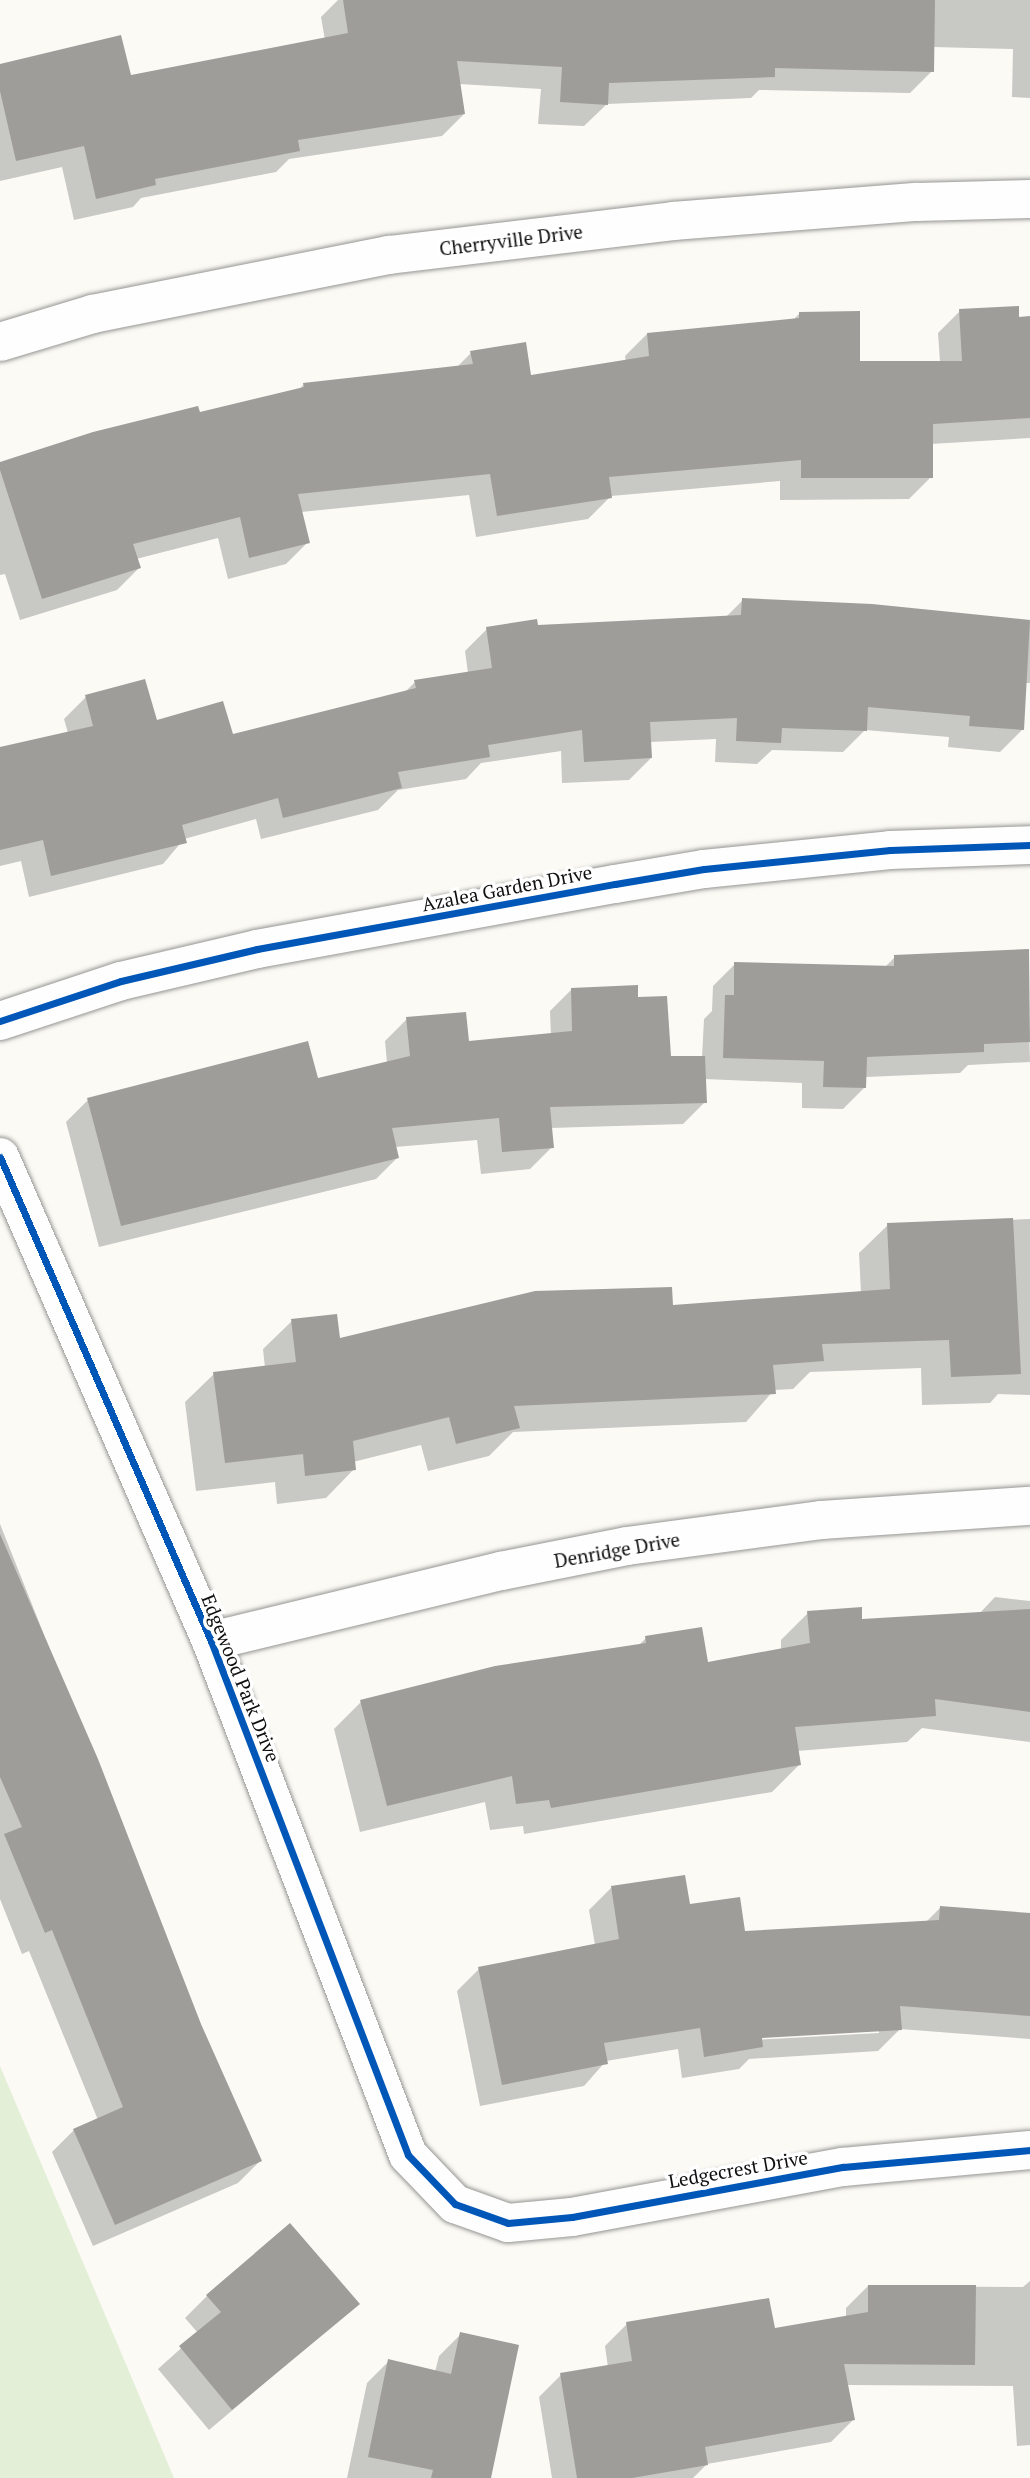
<!DOCTYPE html>
<html>
<head>
<meta charset="utf-8">
<style>
  body { margin:0 }
  #map { position:relative; width:1030px; height:2478px; overflow:hidden; background:#fbfaf5; font-family:"PT Serif",serif }
  div>[style] { position:absolute }
  [style*='--x'] { left:calc(var(--x)*1px); top:calc(var(--y)*1px); width:calc(var(--w)*1px); rotate:calc(var(--a)*1deg) }
  .green>* { inset:0; background:#e3efd6 }
  .shadow>* { inset:0; background:#0003 }
  .building>* { inset:0; background:#9f9d9a }
  .roads { filter:drop-shadow(0 0 2px #959593) drop-shadow(0 0 2px #959593) }
  .street>* { height:38px; margin:-19px; padding:0 19px; transform-origin:19px; border-radius:19px; background:#fefefe }
  .cycleway>* { height:7px; margin:-3.5px; padding:0 3.5px; transform-origin:3.5px; border-radius:3.5px; background:#0057b8 }
  span { translate:-50% -50%; white-space:nowrap; text-align:center; line-height:1.15; -webkit-text-stroke:7px #fff; paint-order:stroke }
  .street-label { font-size:19px; color:#0f0f0f }
</style>
</head>
<body>
<div id="map">
  <div class="green">
    <div style="clip-path:polygon(0 2066px,174px 2478px,0 2478px)"></div>
  </div>
  <div class="shadow">
    <div style="clip-path:polygon(338px 0,1030px 0,1030px 98px,1012px 97px,1013px 49px,932px 47px,932px 71px,910px 93px,759px 90px,751px 98px,607px 104px,584px 126px,538px 124px,541px 89px,459px 84px,464px 114px,442px 136px,289px 159px,276px 172px,141px 198px,133px 207px,74px 220px,62px 167px,0 181px,0 66px,129px 77px,325px 40px,321px 17px)"></div>
    <div style="clip-path:polygon(960px 311px,1030px 318px,1030px 438px,931px 444px,931px 477px,909px 499px,780px 500px,780px 481px,611px 496px,588px 519px,476px 537px,469px 495px,301px 512px,308px 542px,286px 564px,228px 579px,218px 538px,136px 559px,139px 568px,117px 590px,20px 620px,5px 574px,0 575px,0 464px,299px 390px,304px 384px,456px 368px,471px 353px,530px 377px,626px 362px,625px 356px,647px 334px,792px 321px,800px 313px,858px 363px,940px 362px,938px 333px)"></div>
    <div style="clip-path:polygon(743px 600px,872px 606px,1030px 622px,1030px 683px,1026px 683px,1022px 730px,1000px 752px,948px 747px,949px 737px,865px 730px,843px 752px,772px 750px,757px 764px,715px 762px,716px 739px,650px 742px,651px 758px,629px 780px,562px 783px,561px 751px,481px 763px,466px 779px,398px 790px,378px 810px,261px 839px,256px 819px,184px 839px,163px 864px,29px 897px,21px 861px,0 866px,0 749px,68px 733px,64px 719px,86px 697px,156px 722px,232px 736px,404px 693px,415px 682px,468px 673px,465px 651px,487px 629px,725px 618px)"></div>
    <div style="clip-path:polygon(1027px 951px,1030px 1062px,968px 1065px,960px 1073px,865px 1077px,865px 1087px,843px 1109px,802px 1108px,802px 1083px,704px 1079px,705px 1102px,683px 1124px,550px 1128px,552px 1147px,530px 1169px,481px 1174px,477px 1140px,395px 1147px,398px 1157px,376px 1179px,99px 1247px,66px 1122px,88px 1100px,317px 1080px,387px 1063px,385px 1041px,407px 1019px,467px 1043px,551px 1035px,550px 1011px,572px 989px,636px 999px,670px 1058px,702px 1058px,704px 1019px,712px 1011px,713px 986px,735px 964px,884px 968px,895px 957px)"></div>
    <div style="clip-path:polygon(1030px 1219px,1030px 1395px,998px 1394px,990px 1403px,922px 1405px,921px 1368px,810px 1372px,793px 1389px,774px 1390px,746px 1422px,513px 1432px,489px 1456px,428px 1471px,421px 1445px,353px 1462px,354px 1469px,326px 1498px,277px 1504px,275px 1482px,196px 1491px,185px 1402px,214px 1374px,265px 1368px,263px 1349px,292px 1321px,338px 1340px,861px 1293px,859px 1253px,888px 1225px)"></div>
    <div style="clip-path:polygon(0 1524px,199px 2024px,260px 2161px,238px 2183px,93px 2246px,52px 2152px,74px 2130px,98px 2120px,29px 1951px,22px 1954px,0 1899px)"></div>
    <div style="clip-path:polygon(995px 1597px,1030px 1601px,1030px 1742px,922px 1728px,907px 1742px,797px 1751px,799px 1765px,772px 1792px,524px 1834px,523px 1826px,490px 1830px,485px 1802px,360px 1832px,334px 1729px,361px 1702px,637px 1647px,646px 1638px,707px 1664px,781px 1650px,781px 1640px,808px 1613px,861px 1621px,979px 1614px)"></div>
    <div style="clip-path:polygon(evenodd,611px 1888px,688px 1906px,744px 1933px,926px 1922px,940px 1908px,1030px 1915px,1030px 2039px,900px 2029px,878px 2051px,749px 2059px,739px 2069px,682px 2078px,678px 2049px,606px 2061px,584px 2086px,480px 2106px,457px 1991px,479px 1969px,595px 1945px,589px 1910px,611px 1888px,879px 2030px,879px 2033px,753px 2040px,753px 2037px,879px 2030px)"></div>
    <div style="clip-path:polygon(1030px 2281px,1030px 2445px,1017px 2446px,1013px 2386px,847px 2385px,853px 2420px,831px 2442px,707px 2464px,693px 2478px,552px 2478px,539px 2397px,561px 2375px,608px 2367px,605px 2346px,627px 2324px,774px 2330px,846px 2318px,846px 2308px,868px 2286px,1023px 2287px)"></div>
    <div style="clip-path:polygon(207px 2296px,358px 2304px,209px 2430px,158px 2369px,198px 2333px,185px 2318px)"></div>
    <div style="clip-path:polygon(461px 2334px,489px 2478px,347px 2478px,367px 2383px,389px 2361px,435px 2372px,439px 2356px)"></div>
  </div>
  <div class="building">
    <div style="clip-path:polygon(343px 0,935px 0,934px 72px,775px 68px,775px 77px,609px 83px,608px 105px,560px 102px,562px 67px,457px 61px,465px 114px,298px 140px,300px 151px,155px 179px,156px 185px,96px 199px,84px 146px,16px 161px,0 91px,0 64px,121px 35px,131px 75px,348px 33px)"></div>
    <div style="clip-path:polygon(1019px 306px,1019px 317px,1030px 316px,1030px 418px,933px 424px,933px 478px,801px 478px,801px 460px,609px 477px,612px 498px,497px 516px,490px 474px,298px 494px,310px 543px,249px 558px,240px 517px,133px 544px,141px 568px,42px 599px,0 470px,0 462px,93px 432px,198px 406px,200px 412px,304px 387px,303px 383px,473px 364px,470px 351px,526px 342px,531px 375px,649px 356px,647px 333px,799px 318px,799px 312px,860px 311px,860px 361px,962px 361px,959px 309px)"></div>
    <div style="clip-path:polygon(742px 598px,872px 604px,1030px 620px,1024px 730px,969px 726px,970px 716px,868px 707px,867px 731px,782px 728px,781px 743px,736px 741px,737px 718px,650px 722px,652px 758px,584px 762px,582px 730px,488px 745px,490px 757px,398px 772px,402px 788px,283px 818px,278px 798px,182px 825px,187px 843px,51px 876px,43px 840px,0 850px,0 747px,93px 726px,85px 695px,145px 679px,157px 720px,223px 701px,233px 734px,416px 688px,414px 680px,492px 668px,486px 627px,537px 619px,538px 625px,741px 615px)"></div>
    <div style="clip-path:polygon(1029px 949px,1030px 1042px,984px 1044px,984px 1052px,867px 1057px,866px 1088px,823px 1087px,824px 1061px,723px 1058px,725px 995px,734px 995px,734px 962px,894px 966px,894px 955px)"></div>
    <div style="clip-path:polygon(638px 985px,638px 997px,667px 996px,671px 1056px,705px 1056px,707px 1103px,550px 1107px,554px 1148px,502px 1152px,499px 1118px,392px 1128px,399px 1158px,121px 1226px,87px 1098px,308px 1041px,318px 1078px,410px 1056px,406px 1017px,466px 1012px,469px 1041px,572px 1031px,571px 988px)"></div>
    <div style="clip-path:polygon(1013px 1218px,1021px 1374px,951px 1377px,949px 1340px,822px 1344px,824px 1361px,773px 1365px,776px 1394px,514px 1406px,520px 1428px,456px 1444px,449px 1417px,353px 1441px,356px 1470px,305px 1476px,303px 1454px,225px 1463px,213px 1372px,296px 1362px,291px 1319px,337px 1314px,340px 1338px,535px 1291px,672px 1287px,673px 1305px,890px 1289px,887px 1223px)"></div>
    <div style="clip-path:polygon(0 1534px,98px 1759px,201px 2024px,262px 2161px,115px 2225px,73px 2129px,123px 2107px,52px 1930px,45px 1933px,4px 1834px,22px 1827px,0 1777px)"></div>
    <div style="clip-path:polygon(862px 1607px,862px 1619px,1030px 1609px,1030px 1712px,935px 1699px,936px 1716px,795px 1727px,801px 1765px,551px 1808px,549px 1800px,516px 1804px,512px 1776px,387px 1806px,360px 1700px,495px 1666px,646px 1643px,645px 1636px,702px 1627px,708px 1662px,810px 1643px,807px 1611px)"></div>
    <div style="clip-path:polygon(685px 1875px,690px 1904px,740px 1897px,745px 1931px,939px 1920px,940px 1906px,1030px 1913px,1030px 2016px,900px 2006px,902px 2030px,762px 2038px,763px 2047px,704px 2057px,700px 2028px,604px 2043px,608px 2064px,502px 2085px,478px 1967px,619px 1939px,611px 1886px)"></div>
    <div style="clip-path:polygon(290px 2223px,360px 2304px,232px 2410px,179px 2346px,221px 2312px,206px 2295px)"></div>
    <div style="clip-path:polygon(868px 2285px,976px 2285px,975px 2365px,844px 2364px,855px 2420px,705px 2447px,708px 2465px,632px 2478px,577px 2478px,560px 2373px,632px 2361px,626px 2322px,769px 2298px,775px 2328px,868px 2312px)"></div>
    <div style="clip-path:polygon(460px 2332px,519px 2345px,491px 2478px,431px 2478px,433px 2470px,368px 2457px,388px 2359px,451px 2374px)"></div>
  </div>
  <div class="roads">
    <div class="street">
      <div style="--x:0;--y:342;--w:97;--a:-16.8"></div>
      <div style="--x:93;--y:314;--w:302;--a:-11.3"></div>
      <div style="--x:389;--y:255;--w:286;--a:-6.8"></div>
      <div style="--x:673;--y:221;--w:245;--a:-4.5"></div>
      <div style="--x:917;--y:202;--w:113;--a:-1.5"></div>
      <div style="--x:0;--y:1021;--w:127;--a:-18.3"></div>
      <div style="--x:121;--y:981;--w:140;--a:-13.2"></div>
      <div style="--x:257;--y:949;--w:364;--a:-10.3"></div>
      <div style="--x:615;--y:884;--w:90;--a:-9.6"></div>
      <div style="--x:704;--y:869;--w:187;--a:-5.8"></div>
      <div style="--x:890;--y:850;--w:140;--a:-2"></div>
      <div style="--x:0;--y:1157;--w:528;--a:66.45"></div>
      <div style="--x:211;--y:1641;--w:550;--a:69.03"></div>
      <div style="--x:408;--y:2155;--w:68;--a:46.2"></div>
      <div style="--x:455;--y:2204;--w:56;--a:19.7"></div>
      <div style="--x:508;--y:2223;--w:64;--a:-5.4"></div>
      <div style="--x:572;--y:2217;--w:276;--a:-10.5"></div>
      <div style="--x:843;--y:2167;--w:188;--a:-5.2"></div>
      <div style="--x:211;--y:1641;--w:298;--a:-13.6"></div>
      <div style="--x:501;--y:1571;--w:128;--a:-11.2"></div>
      <div style="--x:627;--y:1546;--w:197;--a:-7.6"></div>
      <div style="--x:822;--y:1520;--w:208;--a:-3.9"></div>
    </div>
  </div>
  <div class="cycleway">
    <div style="--x:0;--y:1021;--w:127;--a:-18.3"></div>
    <div style="--x:121;--y:981;--w:140;--a:-13.2"></div>
    <div style="--x:257;--y:949;--w:364;--a:-10.3"></div>
    <div style="--x:615;--y:884;--w:90;--a:-9.6"></div>
    <div style="--x:704;--y:869;--w:187;--a:-5.8"></div>
    <div style="--x:890;--y:850;--w:140;--a:-2"></div>
    <div style="--x:0;--y:1157;--w:528;--a:66.45"></div>
    <div style="--x:211;--y:1641;--w:550;--a:69.03"></div>
    <div style="--x:408;--y:2155;--w:68;--a:46.2"></div>
    <div style="--x:455;--y:2204;--w:56;--a:19.7"></div>
    <div style="--x:508;--y:2223;--w:64;--a:-5.4"></div>
    <div style="--x:572;--y:2217;--w:276;--a:-10.5"></div>
    <div style="--x:843;--y:2167;--w:188;--a:-5.2"></div>
  </div>
  <div class="street-label">
    <span style="left:511px;top:240px;rotate:-7deg">Cherryville Drive</span>
    <span style="left:507px;top:888px;rotate:-11deg">Azalea Garden Drive</span>
    <span style="left:617px;top:1550px;rotate:-10deg">Denridge Drive</span>
    <span style="left:241px;top:1678px;rotate:68deg">Edgewood Park Drive</span>
    <span style="left:738px;top:2169px;rotate:-10deg">Ledgecrest Drive</span>
  </div>
</div>
</body>
</html>
